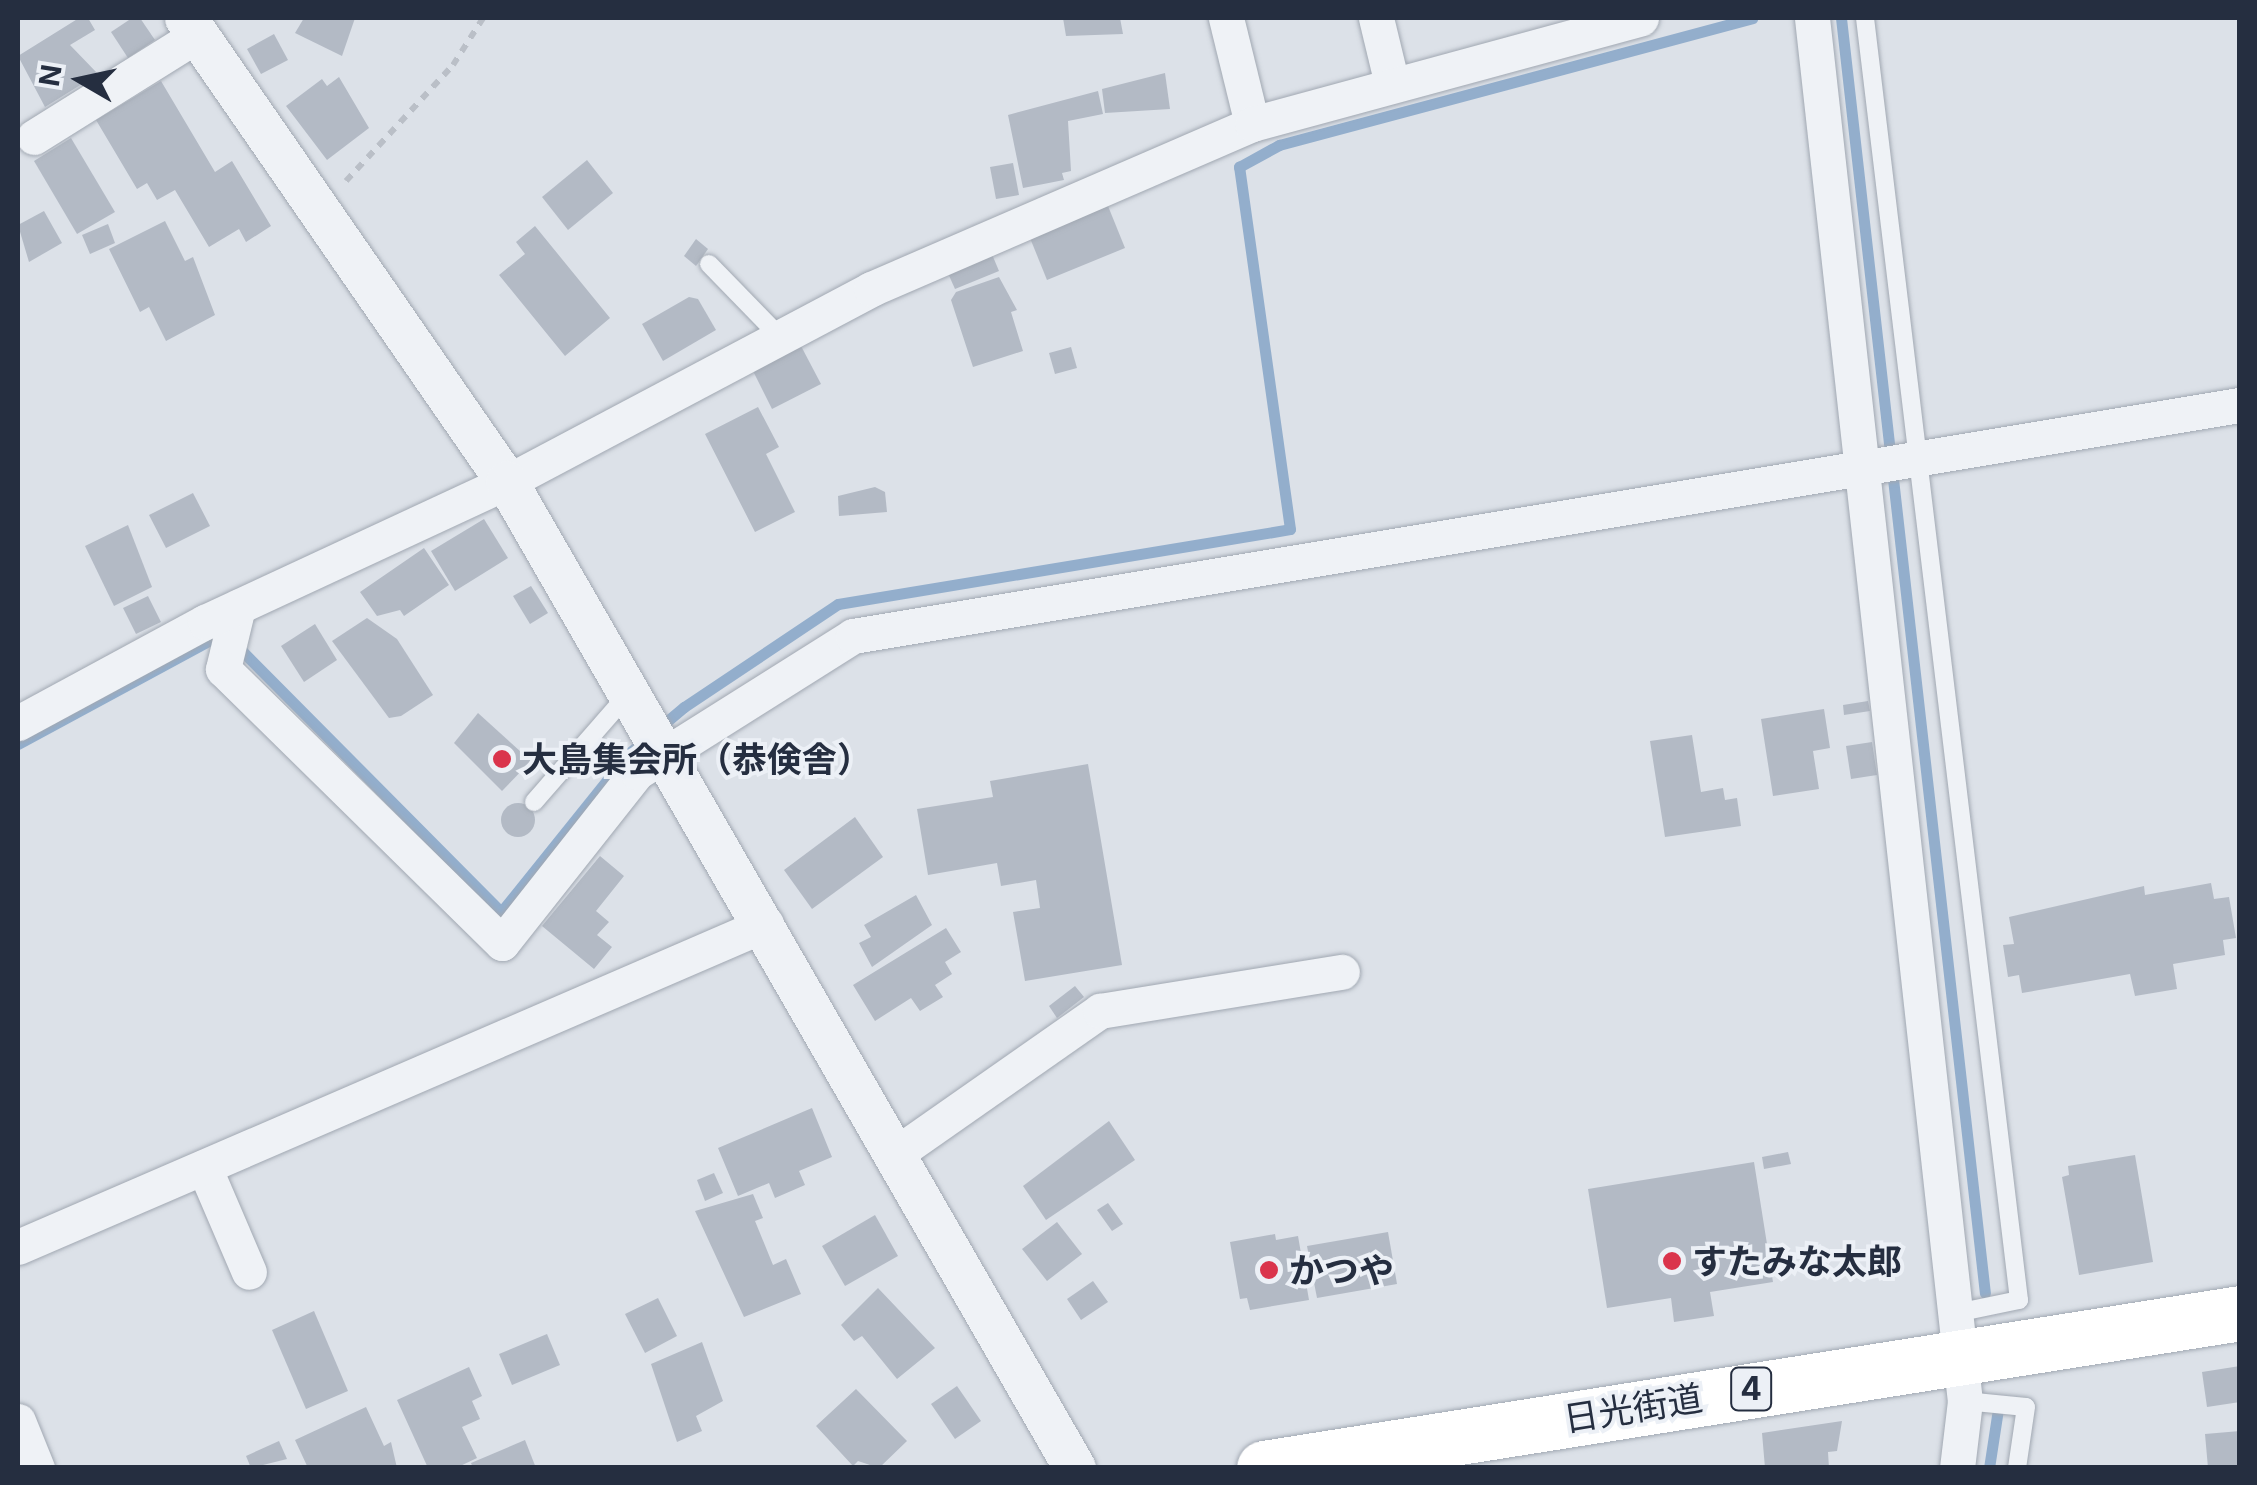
<!DOCTYPE html>
<html>
<head>
<meta charset="utf-8">
<style>
  body { margin:0 }
  #map { position:relative; width:2257px; height:1485px; overflow:hidden; background:#dce1e8; font-family:Inter,"Noto Sans JP",sans-serif }
  div>[style] { position:absolute }
  [style*='--x'] { left:calc(var(--x)*1px); top:calc(var(--y)*1px); width:calc(var(--w)*1px); rotate:calc(var(--a)*1deg) }
  .stream>* { height:11px; margin:-5.5px; padding:0 5.5px; transform-origin:5.5px; border-radius:5.5px; background:#93aecc }
  .building>* { inset:0; background:#b3bac5 }
  .round { border-radius:50% }
  .path>* { height:6px; margin-top:-3px; transform-origin:0; background:repeating-linear-gradient(90deg,#babfc7 0 8px,transparent 0 16px) }
  .roads { filter:drop-shadow(0 0 2px #a1a8b2) drop-shadow(0 0 2px #a1a8b2) }
  .service>* { height:18px; margin:-9px; padding:0 9px; transform-origin:9px; border-radius:9px; background:#eff2f6 }
  .minor>* { height:35px; margin:-17.5px; padding:0 17.5px; transform-origin:17.5px; border-radius:17.5px; background:#eff2f6 }
  .tertiary>* { height:42px; margin:-21px; padding:0 21px; transform-origin:21px; border-radius:21px; background:#eff2f6 }
  .trunk>* { height:55px; margin:-27.5px; padding:0 27.5px; transform-origin:27.5px; border-radius:27.5px; background:#fff }
  .dots>* { width:28px; height:28px; translate:-50% -50%; box-sizing:border-box; border:5px solid #ecf0f6; border-radius:50% }
  span { translate:-50% -50%; white-space:nowrap; text-align:center; line-height:1.15; -webkit-text-stroke:8px #ecf0f6; paint-order:stroke }
  .shield-label span { padding:2px 8px; background:#ecf0f6; border:2px solid; border-radius:8px; -webkit-text-stroke-width:0 }
  .shield-label { font-size:32px; color:#252e40; font-weight:700 }
  .poi-label { font-size:35px; color:#252e40; font-weight:700 }
  .left { translate:0 -50%; text-align:left }
  .street-label { font-size:35px; color:#252e40 }
  .frame { position:absolute; inset:0; border:20px solid #252e40; pointer-events:none }
  .north { position:absolute; left:30px; top:30px; width:100px; height:100px; -webkit-text-stroke:8px #ecf0f6; paint-order:stroke; rotate:279deg; font-size:28px; font-weight:700; line-height:40px; text-align:center; color:#252e40 }
  .north::after { content:''; display:block; margin:auto; width:35px; height:45px; background:#252e40; clip-path:polygon(50% 0,100% 100%,50% 72%,0 100%) }
</style>
</head>
<body>
<div id="map">
  <div class="stream">
    <div style="--x:1841;--y:18;--w:1283;--a:83.56"></div>
    <div style="--x:18;--y:744;--w:225;--a:-28.4"></div>
    <div style="--x:216;--y:637;--w:30;--a:28"></div>
    <div style="--x:242;--y:651;--w:368;--a:45.2"></div>
    <div style="--x:501;--y:912;--w:203;--a:-51.2"></div>
    <div style="--x:628;--y:754;--w:73;--a:-40"></div>
    <div style="--x:684;--y:707;--w:185;--a:-33.8"></div>
    <div style="--x:838;--y:604;--w:458;--a:-9.4"></div>
    <div style="--x:1290;--y:529;--w:366;--a:-98"></div>
    <div style="--x:1239;--y:167;--w:46;--a:-28.8"></div>
    <div style="--x:1279;--y:145;--w:490;--a:-15"></div>
    <div style="--x:1989;--y:1468;--w:60;--a:-81.3"></div>
  </div>
  <div class="building">
    <div style="clip-path:polygon(79px 18px,88px 18px,95px 30px,70px 45px,98px 74px,45px 107px,18px 56px)"></div>
    <div style="clip-path:polygon(132px 18px,140px 18px,155px 40px,128px 58px,111px 32px)"></div>
    <div style="clip-path:polygon(304px 18px,355px 18px,342px 56px,295px 33px)"></div>
    <div style="clip-path:polygon(1063px 18px,1120px 18px,1123px 34px,1066px 36px)"></div>
    <div style="clip-path:polygon(274px 34px,288px 60px,261px 74px,247px 49px)"></div>
    <div style="clip-path:polygon(1165px 73px,1170px 109px,1105px 113px,1102px 89px)"></div>
    <div style="clip-path:polygon(339px 77px,369px 128px,327px 160px,286px 106px,322px 79px,327px 86px)"></div>
    <div style="clip-path:polygon(161px 81px,215px 172px,232px 161px,271px 226px,246px 242px,239px 229px,209px 247px,175px 190px,157px 200px,147px 183px,137px 189px,96px 120px)"></div>
    <div style="clip-path:polygon(1098px 91px,1103px 114px,1068px 121px,1071px 171px,1062px 173px,1064px 180px,1023px 188px,1008px 115px)"></div>
    <div style="clip-path:polygon(71px 138px,115px 212px,77px 234px,34px 161px)"></div>
    <div style="clip-path:polygon(587px 160px,613px 193px,568px 230px,542px 197px)"></div>
    <div style="clip-path:polygon(1013px 163px,1019px 195px,996px 199px,990px 167px)"></div>
    <div style="clip-path:polygon(1108px 206px,1125px 248px,1047px 280px,1030px 238px)"></div>
    <div style="clip-path:polygon(44px 211px,62px 243px,29px 262px,18px 225px)"></div>
    <div style="clip-path:polygon(165px 221px,185px 261px,193px 257px,215px 315px,166px 341px,149px 307px,140px 312px,109px 249px)"></div>
    <div style="clip-path:polygon(108px 224px,115px 243px,90px 254px,82px 235px)"></div>
    <div style="clip-path:polygon(535px 226px,610px 318px,565px 356px,499px 275px,525px 254px,516px 242px)"></div>
    <div style="clip-path:polygon(696px 239px,708px 249px,696px 266px,684px 256px)"></div>
    <div style="clip-path:polygon(991px 252px,999px 271px,955px 289px,947px 271px)"></div>
    <div style="clip-path:polygon(999px 277px,1017px 310px,1011px 312px,1023px 351px,973px 367px,951px 300px,956px 292px)"></div>
    <div style="clip-path:polygon(689px 297px,698px 299px,716px 330px,663px 361px,642px 324px)"></div>
    <div style="clip-path:polygon(801px 346px,821px 384px,772px 409px,753px 371px)"></div>
    <div style="clip-path:polygon(1071px 347px,1077px 368px,1055px 374px,1049px 353px)"></div>
    <div style="clip-path:polygon(758px 407px,779px 447px,766px 454px,795px 512px,755px 532px,705px 434px)"></div>
    <div style="clip-path:polygon(875px 487px,885px 492px,887px 512px,839px 516px,838px 496px)"></div>
    <div style="clip-path:polygon(193px 493px,210px 526px,166px 548px,149px 515px)"></div>
    <div style="clip-path:polygon(484px 519px,508px 558px,455px 591px,431px 551px)"></div>
    <div style="clip-path:polygon(128px 525px,152px 587px,114px 606px,85px 546px)"></div>
    <div style="clip-path:polygon(424px 548px,449px 585px,404px 616px,400px 610px,377px 616px,360px 592px)"></div>
    <div style="clip-path:polygon(531px 586px,548px 613px,530px 624px,513px 596px)"></div>
    <div style="clip-path:polygon(148px 596px,161px 622px,136px 634px,123px 608px)"></div>
    <div style="clip-path:polygon(367px 618px,397px 639px,433px 695px,401px 716px,389px 718px,332px 641px)"></div>
    <div style="clip-path:polygon(315px 624px,337px 660px,304px 682px,281px 646px)"></div>
    <div style="clip-path:polygon(1868px 701px,1870px 711px,1844px 715px,1843px 705px)"></div>
    <div style="clip-path:polygon(1824px 709px,1830px 748px,1813px 751px,1819px 789px,1773px 796px,1761px 719px)"></div>
    <div style="clip-path:polygon(478px 713px,531px 761px,502px 791px,454px 743px)"></div>
    <div style="clip-path:polygon(1692px 735px,1701px 792px,1723px 788px,1725px 800px,1737px 798px,1741px 826px,1665px 837px,1650px 741px)"></div>
    <div style="clip-path:polygon(1872px 742px,1877px 775px,1851px 779px,1846px 746px)"></div>
    <div style="clip-path:polygon(1088px 764px,1122px 965px,1025px 981px,1013px 912px,1040px 908px,1036px 880px,1001px 886px,997px 863px,928px 875px,917px 809px,993px 797px,990px 781px)"></div>
    <div class="round" style="left:501px;top:803px;width:34px;height:34px"></div>
    <div style="clip-path:polygon(855px 817px,883px 857px,812px 909px,784px 870px)"></div>
    <div style="clip-path:polygon(600px 856px,624px 876px,596px 911px,609px 922px,597px 935px,612px 947px,594px 969px,542px 926px)"></div>
    <div style="clip-path:polygon(2211px 883px,2214px 899px,2229px 897px,2236px 938px,2223px 940px,2225px 955px,2173px 964px,2177px 989px,2135px 996px,2130px 974px,2022px 993px,2019px 975px,2008px 977px,2003px 945px,2014px 944px,2009px 917px,2144px 886px,2145px 895px)"></div>
    <div style="clip-path:polygon(916px 895px,932px 925px,872px 967px,859px 943px,871px 937px,864px 925px)"></div>
    <div style="clip-path:polygon(946px 928px,961px 952px,945px 962px,952px 974px,935px 985px,943px 997px,920px 1011px,911px 998px,875px 1021px,853px 985px)"></div>
    <div style="clip-path:polygon(1075px 986px,1084px 997px,1057px 1018px,1049px 1006px)"></div>
    <div style="clip-path:polygon(812px 1108px,832px 1157px,799px 1171px,805px 1185px,775px 1198px,769px 1183px,738px 1196px,718px 1148px)"></div>
    <div style="clip-path:polygon(1109px 1121px,1135px 1160px,1046px 1220px,1023px 1186px)"></div>
    <div style="clip-path:polygon(1788px 1152px,1791px 1164px,1764px 1169px,1762px 1157px)"></div>
    <div style="clip-path:polygon(2135px 1155px,2153px 1262px,2079px 1275px,2062px 1177px,2069px 1175px,2068px 1166px)"></div>
    <div style="clip-path:polygon(1754px 1162px,1773px 1282px,1710px 1292px,1714px 1316px,1674px 1322px,1671px 1298px,1607px 1308px,1588px 1189px)"></div>
    <div style="clip-path:polygon(714px 1173px,723px 1193px,705px 1201px,697px 1180px)"></div>
    <div style="clip-path:polygon(753px 1194px,763px 1218px,755px 1221px,773px 1265px,786px 1259px,801px 1294px,744px 1317px,695px 1211px)"></div>
    <div style="clip-path:polygon(1108px 1203px,1123px 1224px,1112px 1231px,1097px 1210px)"></div>
    <div style="clip-path:polygon(875px 1215px,898px 1256px,845px 1286px,822px 1246px)"></div>
    <div style="clip-path:polygon(1057px 1222px,1082px 1254px,1047px 1281px,1022px 1249px)"></div>
    <div style="clip-path:polygon(1388px 1232px,1397px 1284px,1317px 1298px,1307px 1246px)"></div>
    <div style="clip-path:polygon(1275px 1234px,1276px 1240px,1298px 1236px,1309px 1300px,1250px 1310px,1247px 1298px,1240px 1299px,1230px 1242px)"></div>
    <div style="clip-path:polygon(1093px 1281px,1108px 1302px,1081px 1320px,1067px 1299px)"></div>
    <div style="clip-path:polygon(878px 1288px,935px 1348px,897px 1379px,862px 1336px,854px 1341px,841px 1325px)"></div>
    <div style="clip-path:polygon(658px 1298px,677px 1336px,645px 1353px,625px 1314px)"></div>
    <div style="clip-path:polygon(314px 1311px,348px 1391px,306px 1409px,272px 1330px)"></div>
    <div style="clip-path:polygon(547px 1334px,560px 1365px,512px 1385px,499px 1354px)"></div>
    <div style="clip-path:polygon(702px 1342px,723px 1401px,696px 1416px,702px 1431px,677px 1442px,651px 1364px)"></div>
    <div style="clip-path:polygon(2240px 1366px,2240px 1402px,2207px 1407px,2202px 1372px)"></div>
    <div style="clip-path:polygon(469px 1367px,482px 1396px,472px 1401px,480px 1419px,462px 1427px,477px 1458px,456px 1468px,428px 1468px,397px 1400px)"></div>
    <div style="clip-path:polygon(957px 1386px,981px 1421px,955px 1439px,931px 1404px)"></div>
    <div style="clip-path:polygon(856px 1389px,907px 1441px,879px 1468px,858px 1461px,853px 1466px,816px 1426px)"></div>
    <div style="clip-path:polygon(366px 1407px,384px 1446px,391px 1442px,397px 1468px,308px 1468px,295px 1440px)"></div>
    <div style="clip-path:polygon(1842px 1421px,1837px 1451px,1828px 1452px,1829px 1468px,1765px 1468px,1762px 1433px)"></div>
    <div style="clip-path:polygon(2240px 1431px,2240px 1468px,2208px 1468px,2205px 1434px)"></div>
    <div style="clip-path:polygon(525px 1440px,536px 1468px,473px 1468px,471px 1463px)"></div>
    <div style="clip-path:polygon(279px 1441px,287px 1459px,251px 1468px,246px 1456px)"></div>
  </div>
  <div class="path">
    <div style="--x:346;--y:181;--w:158;--a:-47.3"></div>
    <div style="--x:453;--y:65;--w:56;--a:-57.4"></div>
  </div>
  <div class="roads">
    <div class="service">
      <div style="--x:1865;--y:18;--w:1291;--a:83.15"></div>
      <div style="--x:2019;--y:1300;--w:64;--a:168.3"></div>
      <div style="--x:709;--y:264;--w:102;--a:45.8"></div>
      <div style="--x:534;--y:802;--w:145;--a:-48.9"></div>
      <div style="--x:1965;--y:1401;--w:61;--a:5.6"></div>
      <div style="--x:2026;--y:1407;--w:62;--a:98.4"></div>
    </div>
    <div class="minor">
      <div style="--x:1226;--y:18;--w:109;--a:76.2"></div>
      <div style="--x:1376;--y:18;--w:68;--a:76.4"></div>
      <div style="--x:1812;--y:18;--w:1391;--a:83.69"></div>
      <div style="--x:1965;--y:1401;--w:67;--a:96.8"></div>
      <div style="--x:34;--y:137;--w:192;--a:-32"></div>
      <div style="--x:238;--y:607;--w:64;--a:103.6"></div>
      <div style="--x:223;--y:669;--w:391;--a:44.5"></div>
      <div style="--x:502;--y:943;--w:218;--a:-51.7"></div>
      <div style="--x:637;--y:772;--w:255;--a:-32.2"></div>
      <div style="--x:853;--y:636;--w:1406;--a:-9.46"></div>
      <div style="--x:18;--y:723;--w:213;--a:-28.4"></div>
      <div style="--x:205;--y:622;--w:333;--a:-24.9"></div>
      <div style="--x:507;--y:482;--w:412;--a:-27.9"></div>
      <div style="--x:871;--y:289;--w:415;--a:-23.4"></div>
      <div style="--x:1252;--y:124;--w:403;--a:-15.2"></div>
      <div style="--x:897;--y:1153;--w:248;--a:-35"></div>
      <div style="--x:1100;--y:1011;--w:245;--a:-9.2"></div>
      <div style="--x:204;--y:1167;--w:114;--a:66.8"></div>
      <div style="--x:18;--y:1247;--w:815;--a:-23.36"></div>
      <div style="--x:18;--y:1421;--w:51;--a:68"></div>
    </div>
    <div class="tertiary">
      <div style="--x:186;--y:18;--w:564;--a:55.32"></div>
      <div style="--x:507;--y:482;--w:1138;--a:60.06"></div>
    </div>
    <div class="trunk">
      <div style="--x:1264;--y:1468;--w:988;--a:-9.02"></div>
    </div>
  </div>
  <div class="dots">
    <div style="left:502px;top:759px;background:#da344c"></div>
    <div style="left:1672px;top:1261px;background:#da344c"></div>
    <div style="left:1269px;top:1270px;background:#da344c"></div>
  </div>
  <div class="shield-label">
    <span style="left:1751px;top:1389px">4</span>
  </div>
  <div class="poi-label">
    <span class="left" style="left:522px;top:759px">大島集会所（恭倹舎）</span>
    <span class="left" style="left:1692px;top:1261px">すたみな太郎</span>
    <span class="left" style="left:1289px;top:1270px">かつや</span>
  </div>
  <div class="street-label">
    <span style="left:1633px;top:1408px;rotate:-9deg">日光街道</span>
  </div>
  <div class="frame"></div>
  <div class="north">N</div>
</div>
</body>
</html>
